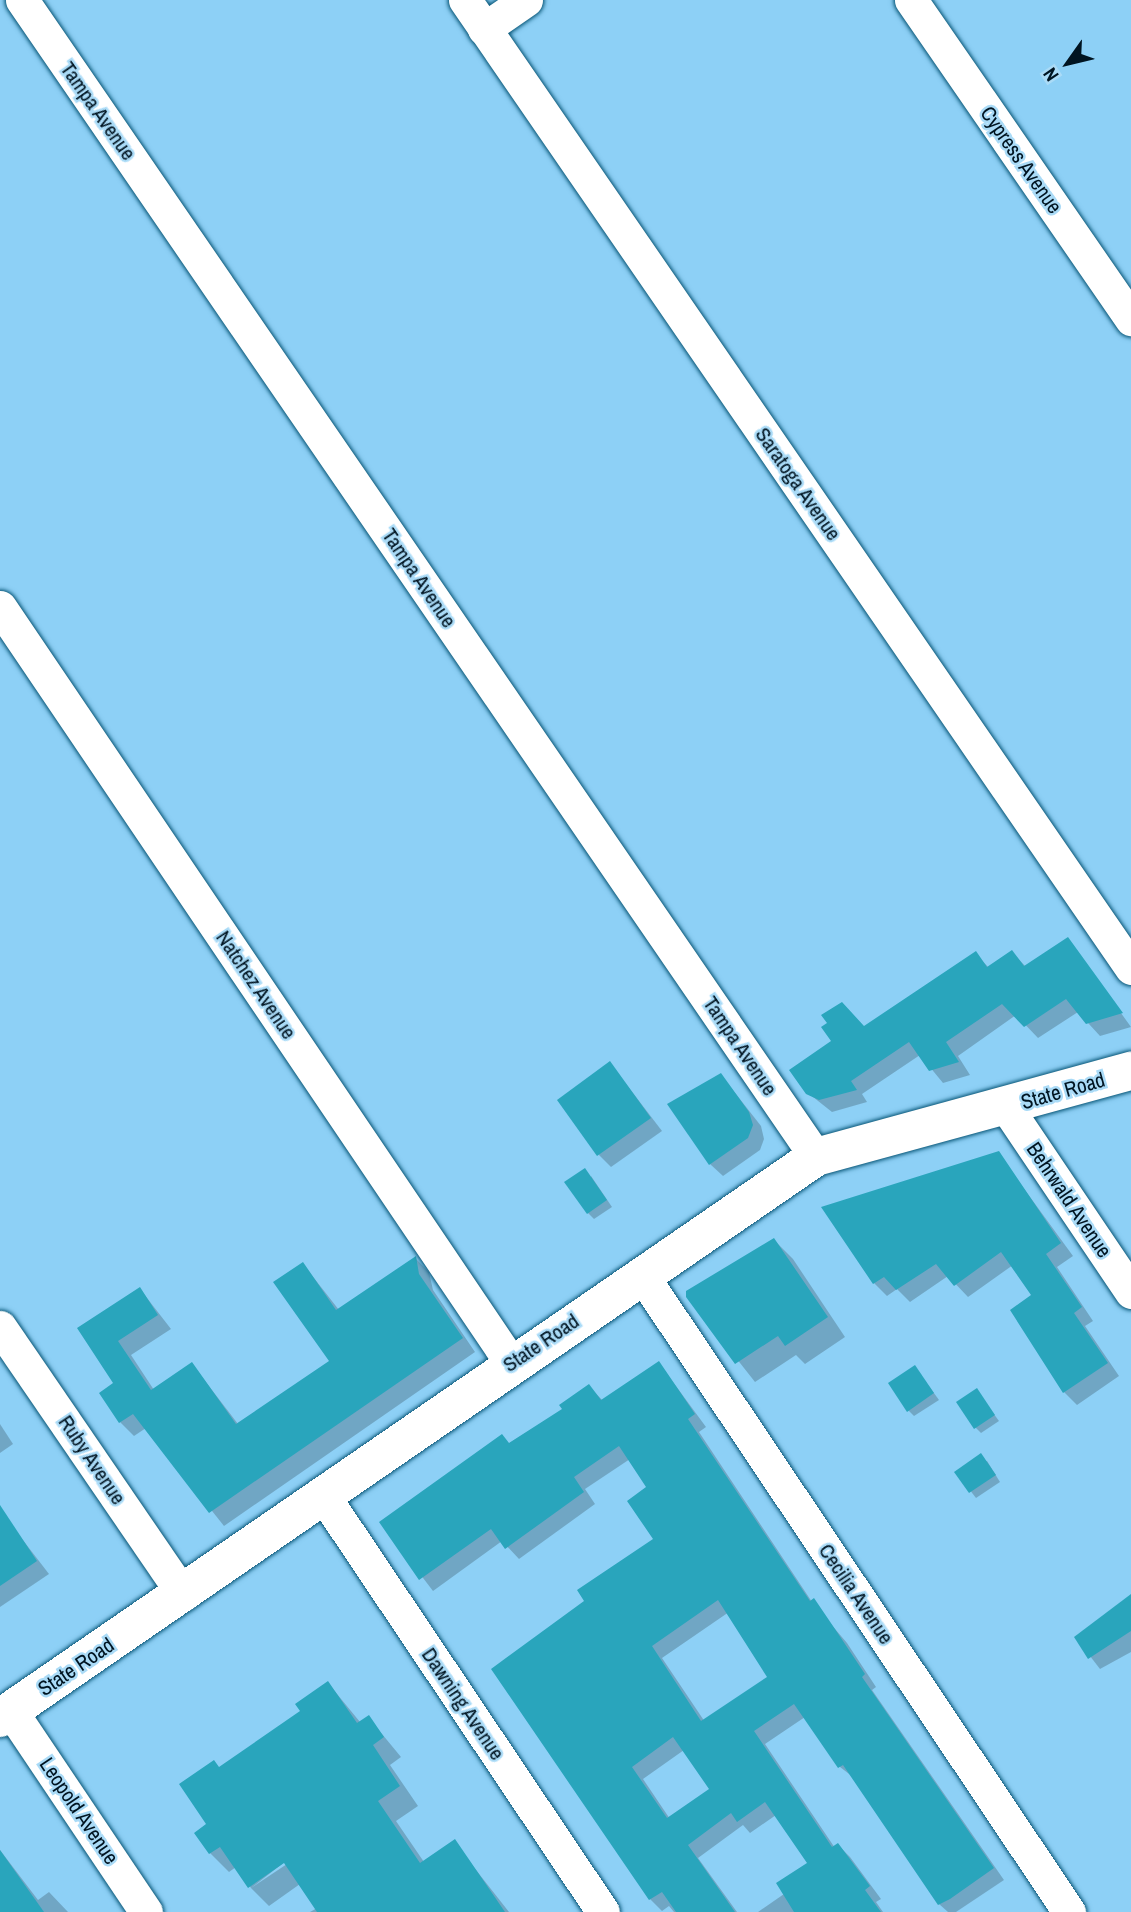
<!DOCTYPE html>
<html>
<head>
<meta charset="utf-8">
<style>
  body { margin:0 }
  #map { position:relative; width:1131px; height:1912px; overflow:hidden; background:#8dd0f6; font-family:"Archivo Narrow",sans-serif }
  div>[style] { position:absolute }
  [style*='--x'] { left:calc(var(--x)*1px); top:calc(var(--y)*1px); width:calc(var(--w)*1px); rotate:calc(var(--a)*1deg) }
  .shadow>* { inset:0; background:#0003 }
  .building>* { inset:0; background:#29a5bc }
  .roads { filter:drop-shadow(0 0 2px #075576) drop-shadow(0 0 2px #075576) }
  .street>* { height:33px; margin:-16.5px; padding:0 16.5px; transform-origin:16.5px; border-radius:16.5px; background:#fff }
  .secondary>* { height:38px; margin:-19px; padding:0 19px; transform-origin:19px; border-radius:19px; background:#fff }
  span { translate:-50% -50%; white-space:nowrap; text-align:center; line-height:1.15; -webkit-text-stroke:5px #aadbf7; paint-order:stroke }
  .street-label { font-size:21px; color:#001421 }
  .north { position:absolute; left:1033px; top:28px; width:70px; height:70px; -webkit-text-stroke:5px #aadbf7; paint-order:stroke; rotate:236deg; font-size:19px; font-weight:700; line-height:28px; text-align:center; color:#001421 }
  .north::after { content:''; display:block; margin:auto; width:24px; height:32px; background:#001421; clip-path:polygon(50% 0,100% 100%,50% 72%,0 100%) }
</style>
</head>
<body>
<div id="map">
  <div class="shadow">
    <div style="clip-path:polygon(1068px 939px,1131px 1027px,1100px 1036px,1078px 1012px,1038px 1038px,1016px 1015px,958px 1056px,970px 1075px,943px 1083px,920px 1055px,862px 1094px,867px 1102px,832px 1112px,808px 1093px,864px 1028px,975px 953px,989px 968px,1012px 952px,1026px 967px)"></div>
    <div style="clip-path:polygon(610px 1063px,662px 1131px,611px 1167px,599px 1155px)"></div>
    <div style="clip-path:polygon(721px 1075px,761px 1126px,764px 1139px,760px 1150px,723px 1176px,710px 1164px)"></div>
    <div style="clip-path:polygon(998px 1153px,1073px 1256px,1057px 1267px,1093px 1321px,1085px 1326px,1119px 1376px,1077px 1405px,1064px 1392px,1034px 1295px,1013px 1265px,968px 1297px,948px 1276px,910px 1302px,897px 1289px,887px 1296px,874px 1283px)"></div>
    <div style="clip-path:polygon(591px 1176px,612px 1207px,594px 1219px,588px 1213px)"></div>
    <div style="clip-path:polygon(774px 1240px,793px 1259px,845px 1337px,805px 1364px,796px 1355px,755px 1382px,688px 1297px)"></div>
    <div style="clip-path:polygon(415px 1258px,429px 1272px,433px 1290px,475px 1352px,224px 1526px,146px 1428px,134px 1436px,120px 1422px,101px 1393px,115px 1384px,79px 1329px,140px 1289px,171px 1329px,131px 1355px,154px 1390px,192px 1364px,238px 1424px,331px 1362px,303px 1264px,339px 1310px)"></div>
    <div style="clip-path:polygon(evenodd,659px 1363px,706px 1427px,699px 1432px,812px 1602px,847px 1643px,876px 1687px,872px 1690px,1004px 1880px,956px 1912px,948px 1912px,939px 1904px,853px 1777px,840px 1767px,805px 1717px,765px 1744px,835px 1848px,838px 1845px,850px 1857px,881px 1899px,876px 1902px,883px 1912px,758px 1912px,784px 1894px,810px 1863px,776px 1815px,750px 1833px,743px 1825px,698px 1858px,737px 1912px,674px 1912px,669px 1906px,662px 1911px,650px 1899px,587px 1601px,655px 1539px,649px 1488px,630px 1459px,585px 1489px,595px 1504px,519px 1559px,502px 1541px,433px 1591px,381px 1523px,564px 1409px,589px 1386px,603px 1401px,659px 1363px,729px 1612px,770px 1678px,705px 1722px,662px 1658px,729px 1612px,659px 1363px,684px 1750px,712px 1789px,670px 1819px,643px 1779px,684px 1750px)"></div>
    <div style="clip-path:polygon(915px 1367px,939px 1400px,914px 1416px,908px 1410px)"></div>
    <div style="clip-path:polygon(976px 1390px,999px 1421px,981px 1433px,975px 1427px)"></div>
    <div style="clip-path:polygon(0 1424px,13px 1444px,0 1453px)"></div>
    <div style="clip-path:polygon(987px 1461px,1000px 1482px,976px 1498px,956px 1472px)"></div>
    <div style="clip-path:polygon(12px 1526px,49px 1574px,0 1607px,0 1534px)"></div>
    <div style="clip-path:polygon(1131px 1602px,1131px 1652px,1100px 1669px,1076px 1638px)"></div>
    <div style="clip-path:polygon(328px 1683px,360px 1722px,368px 1717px,401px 1757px,390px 1765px,418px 1806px,396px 1821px,424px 1862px,454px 1842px,509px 1912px,310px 1912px,317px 1908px,300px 1884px,269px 1906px,251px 1888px,293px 1860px,291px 1857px,251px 1888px,236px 1867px,229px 1872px,210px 1853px,196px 1833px,209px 1824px,220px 1768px,302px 1711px)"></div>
    <div style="clip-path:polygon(0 1850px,38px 1900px,49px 1892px,68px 1912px,0 1912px)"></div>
  </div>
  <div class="building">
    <div style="clip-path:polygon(1068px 937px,1123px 1013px,1086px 1024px,1066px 999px,1024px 1027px,1002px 1004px,946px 1042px,959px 1062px,929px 1071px,909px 1042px,851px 1081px,857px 1090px,819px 1100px,806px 1094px,789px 1070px,831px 1041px,821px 1027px,827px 1023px,821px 1015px,842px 1002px,864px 1026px,976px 951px,987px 967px,1012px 950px,1024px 966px)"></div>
    <div style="clip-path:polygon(610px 1061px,651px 1118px,597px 1156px,557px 1100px)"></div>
    <div style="clip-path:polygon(721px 1073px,749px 1112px,753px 1125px,748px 1138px,709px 1165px,667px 1104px)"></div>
    <div style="clip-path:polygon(999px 1151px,1061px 1243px,1046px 1254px,1082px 1307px,1074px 1313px,1108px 1363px,1063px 1393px,1010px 1310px,1031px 1295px,1001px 1252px,954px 1286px,936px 1264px,896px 1290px,884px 1277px,873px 1284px,821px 1207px)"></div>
    <div style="clip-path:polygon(585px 1168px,607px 1200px,587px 1214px,564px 1182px)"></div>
    <div style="clip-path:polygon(774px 1238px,828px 1317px,785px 1346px,778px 1336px,735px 1364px,686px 1297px,686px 1291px)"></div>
    <div style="clip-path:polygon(416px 1256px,419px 1274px,463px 1338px,209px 1513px,133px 1414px,119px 1423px,99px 1393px,113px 1383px,77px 1328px,140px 1287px,158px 1315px,118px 1341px,151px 1390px,192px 1362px,236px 1424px,329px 1361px,273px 1282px,303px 1262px,336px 1310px)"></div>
    <div style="clip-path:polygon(evenodd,659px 1361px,695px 1414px,688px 1419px,810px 1601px,814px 1598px,835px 1629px,865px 1674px,862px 1677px,994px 1868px,950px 1899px,938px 1905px,843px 1765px,838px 1768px,794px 1704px,754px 1731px,832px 1847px,838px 1843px,870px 1886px,865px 1890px,881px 1912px,794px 1912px,776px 1883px,807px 1863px,765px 1802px,737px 1822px,731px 1813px,688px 1845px,735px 1912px,676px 1912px,662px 1892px,649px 1900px,491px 1669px,584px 1601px,577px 1590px,653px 1539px,627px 1501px,646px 1487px,619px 1446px,574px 1477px,584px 1492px,505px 1549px,491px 1529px,419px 1580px,379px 1522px,502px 1434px,509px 1443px,562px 1409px,559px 1405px,589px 1384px,601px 1400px,659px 1361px,718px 1600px,767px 1677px,701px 1721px,652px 1646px,718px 1600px,659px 1361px,673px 1737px,709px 1789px,667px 1818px,632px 1767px,673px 1737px)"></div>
    <div style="clip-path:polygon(915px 1365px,934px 1393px,907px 1412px,888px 1383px)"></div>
    <div style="clip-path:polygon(977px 1388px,995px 1415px,974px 1429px,956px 1402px)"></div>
    <div style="clip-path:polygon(981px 1453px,996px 1475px,969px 1493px,954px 1472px)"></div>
    <div style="clip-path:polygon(0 1505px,37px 1561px,0 1586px)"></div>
    <div style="clip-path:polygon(1131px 1594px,1131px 1631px,1088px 1659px,1074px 1637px)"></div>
    <div style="clip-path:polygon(328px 1681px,357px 1723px,369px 1715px,384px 1737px,373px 1745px,400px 1786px,378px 1801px,420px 1863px,455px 1839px,505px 1912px,317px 1912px,284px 1863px,248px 1888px,220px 1847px,209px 1854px,194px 1833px,206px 1824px,179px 1784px,214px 1760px,219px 1767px,300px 1711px,295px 1704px)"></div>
    <div style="clip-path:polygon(0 1850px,44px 1912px,0 1912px)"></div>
  </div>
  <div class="roads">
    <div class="street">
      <div style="--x:22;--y:0;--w:1403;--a:55.54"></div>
      <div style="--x:465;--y:0;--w:1175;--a:55.47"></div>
      <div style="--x:911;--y:0;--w:388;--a:55.4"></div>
      <div style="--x:484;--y:29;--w:51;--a:-34.6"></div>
      <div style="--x:0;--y:607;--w:913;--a:55.94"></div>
      <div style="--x:1007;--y:1108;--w:222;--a:56"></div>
      <div style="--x:642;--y:1275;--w:767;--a:56.16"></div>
      <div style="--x:0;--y:1327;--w:324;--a:55.6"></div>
      <div style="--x:323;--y:1495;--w:502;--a:56.12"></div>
      <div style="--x:11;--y:1711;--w:242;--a:56.1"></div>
    </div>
    <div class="secondary">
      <div style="--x:0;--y:1718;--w:990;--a:-34.51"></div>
      <div style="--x:816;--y:1157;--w:327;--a:-15.3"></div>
    </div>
  </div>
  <div class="street-label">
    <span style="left:98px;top:111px;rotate:55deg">Tampa Avenue</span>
    <span style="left:1021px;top:160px;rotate:55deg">Cypress Avenue</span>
    <span style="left:798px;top:484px;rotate:55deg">Saratoga Avenue</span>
    <span style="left:419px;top:578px;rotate:56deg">Tampa Avenue</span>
    <span style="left:256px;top:985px;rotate:56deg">Natchez Avenue</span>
    <span style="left:740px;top:1046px;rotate:56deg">Tampa Avenue</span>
    <span style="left:1063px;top:1091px;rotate:-16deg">State Road</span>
    <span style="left:1069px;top:1200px;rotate:56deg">Behrwald Avenue</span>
    <span style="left:541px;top:1343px;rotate:-34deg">State Road</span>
    <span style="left:92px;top:1460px;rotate:56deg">Ruby Avenue</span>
    <span style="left:856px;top:1594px;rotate:56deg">Cecilia Avenue</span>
    <span style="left:76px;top:1667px;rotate:-34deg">State Road</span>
    <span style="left:463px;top:1704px;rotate:56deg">Dawning Avenue</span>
    <span style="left:79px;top:1811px;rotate:56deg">Leopold Avenue</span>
  </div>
  <div class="north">N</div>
</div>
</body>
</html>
